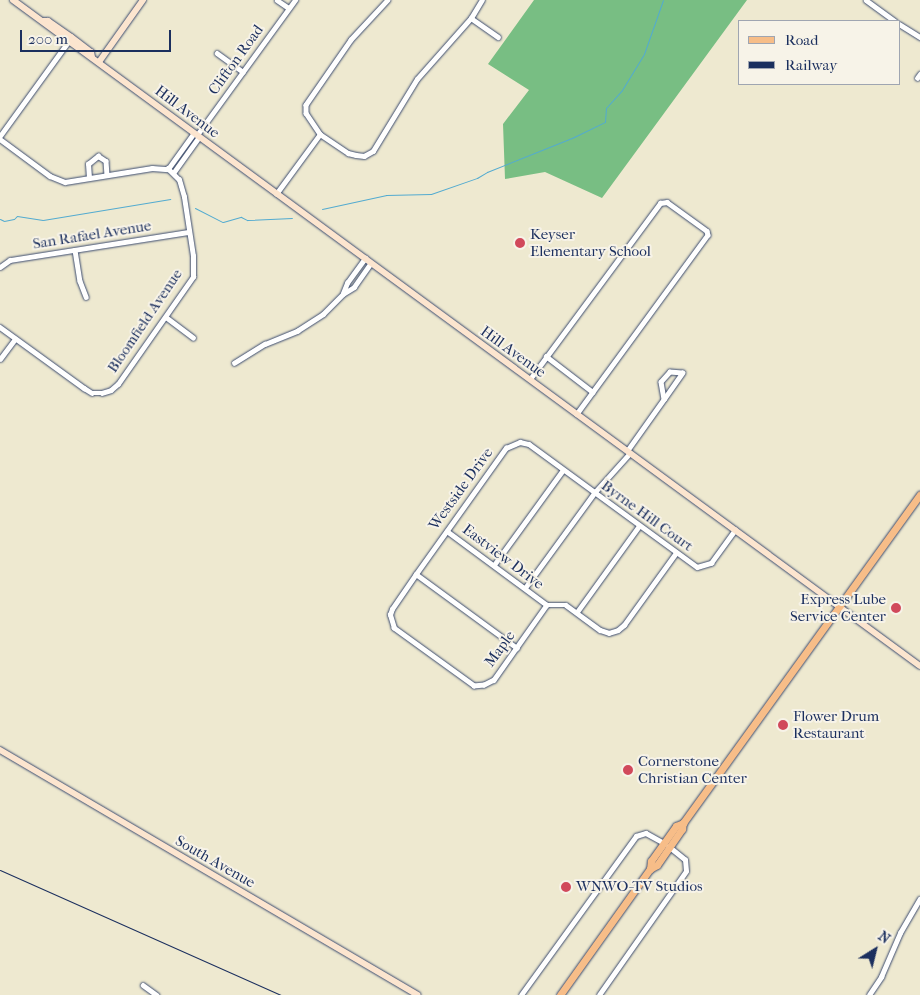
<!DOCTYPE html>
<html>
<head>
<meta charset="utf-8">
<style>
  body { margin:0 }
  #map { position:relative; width:920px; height:995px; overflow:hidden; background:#eee9d0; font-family:"IM FELL French Canon",serif }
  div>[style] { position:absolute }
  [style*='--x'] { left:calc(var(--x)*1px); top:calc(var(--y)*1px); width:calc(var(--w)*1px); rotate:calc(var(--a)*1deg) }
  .forest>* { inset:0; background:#78be83 }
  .stream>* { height:1px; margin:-0.5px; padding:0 0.5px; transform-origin:0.5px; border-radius:0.5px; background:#53abd0 }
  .roads { filter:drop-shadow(0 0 1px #3b4b6f) drop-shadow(0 0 1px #3b4b6f) }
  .street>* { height:4.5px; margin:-2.25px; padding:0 2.25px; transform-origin:2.25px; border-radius:2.25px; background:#fff }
  .secondary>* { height:6px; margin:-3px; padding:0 3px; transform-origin:3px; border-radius:3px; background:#fce5cf }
  .primary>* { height:7px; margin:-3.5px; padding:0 3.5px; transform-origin:3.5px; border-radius:3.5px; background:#f7bd88 }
  .rail>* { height:1px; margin:-0.5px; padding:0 0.5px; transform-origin:0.5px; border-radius:0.5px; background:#1b2f5e }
  .dots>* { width:14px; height:14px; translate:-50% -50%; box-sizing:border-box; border:2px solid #f7f3e8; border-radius:50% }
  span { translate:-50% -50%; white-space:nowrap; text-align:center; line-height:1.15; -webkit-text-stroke:4px #f7f3e8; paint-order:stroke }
  .street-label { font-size:15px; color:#1b2f5e }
  .poi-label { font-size:15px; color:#1b2f5e }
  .left { translate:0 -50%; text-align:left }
  .right { translate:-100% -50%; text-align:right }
  .legend { position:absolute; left:738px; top:20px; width:162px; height:65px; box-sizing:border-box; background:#f7f3e8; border:1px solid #9fa5b1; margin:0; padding:6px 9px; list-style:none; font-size:15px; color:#1b2f5e }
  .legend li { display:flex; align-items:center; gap:10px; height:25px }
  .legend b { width:25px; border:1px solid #9fa5b1 }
  .north { position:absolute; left:850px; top:925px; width:50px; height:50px; -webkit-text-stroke:4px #f7f3e8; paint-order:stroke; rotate:36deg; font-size:14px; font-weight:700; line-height:20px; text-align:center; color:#1b2f5e }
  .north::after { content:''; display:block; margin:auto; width:18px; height:22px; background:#1b2f5e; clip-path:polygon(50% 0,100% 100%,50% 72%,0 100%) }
  .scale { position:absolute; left:20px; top:30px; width:151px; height:22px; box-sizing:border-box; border:2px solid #1b2f5e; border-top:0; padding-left:6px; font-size:15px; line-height:18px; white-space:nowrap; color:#1b2f5e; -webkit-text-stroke:4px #f7f3e8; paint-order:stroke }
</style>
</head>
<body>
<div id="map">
  <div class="forest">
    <div style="clip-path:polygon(534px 0,747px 0,602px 198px,545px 172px,505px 179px,503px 124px,529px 90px,488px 64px)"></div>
  </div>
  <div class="stream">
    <div style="--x:195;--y:208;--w:31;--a:27"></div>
    <div style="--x:223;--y:222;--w:19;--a:-16"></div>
    <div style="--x:241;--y:217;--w:7;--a:27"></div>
    <div style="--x:247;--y:220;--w:45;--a:-2.5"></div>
    <div style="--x:322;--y:209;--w:66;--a:-12.3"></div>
    <div style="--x:386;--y:195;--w:45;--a:-1.3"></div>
    <div style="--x:431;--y:194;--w:49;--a:-19.2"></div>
    <div style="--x:477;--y:178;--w:12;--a:-31"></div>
    <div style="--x:487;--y:172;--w:94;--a:-21.9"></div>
    <div style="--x:574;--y:137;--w:34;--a:-26"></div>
    <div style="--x:605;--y:122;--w:14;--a:-86"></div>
    <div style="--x:606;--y:108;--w:24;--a:-48"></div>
    <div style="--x:622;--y:90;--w:42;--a:-58.6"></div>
    <div style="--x:644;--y:54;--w:57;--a:-70.6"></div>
    <div style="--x:0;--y:219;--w:4;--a:27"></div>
    <div style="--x:4;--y:221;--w:10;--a:-11"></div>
    <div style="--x:14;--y:219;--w:4;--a:-45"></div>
    <div style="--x:17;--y:216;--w:26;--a:9"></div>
    <div style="--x:43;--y:220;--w:129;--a:-9.4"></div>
  </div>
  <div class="roads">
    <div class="street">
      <div style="--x:277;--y:0;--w:14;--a:34"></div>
      <div style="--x:388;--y:0;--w:54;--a:132.8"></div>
      <div style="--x:351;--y:40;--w:79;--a:124.7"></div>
      <div style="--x:306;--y:105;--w:8;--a:90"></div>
      <div style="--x:306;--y:113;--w:25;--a:56"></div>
      <div style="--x:320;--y:134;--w:34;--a:34"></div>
      <div style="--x:348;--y:153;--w:8;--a:14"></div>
      <div style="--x:356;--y:155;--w:8;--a:7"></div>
      <div style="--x:364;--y:156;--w:10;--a:-29"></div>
      <div style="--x:373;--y:151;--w:84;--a:-58.6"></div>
      <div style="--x:417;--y:79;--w:81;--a:-48.5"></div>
      <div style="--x:471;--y:18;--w:21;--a:-59"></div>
      <div style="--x:866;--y:0;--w:36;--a:36"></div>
      <div style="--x:471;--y:18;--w:33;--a:35"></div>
      <div style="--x:899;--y:24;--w:25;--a:32"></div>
      <div style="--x:217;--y:53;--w:32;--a:36"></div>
      <div style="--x:917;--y:78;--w:5;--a:-53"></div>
      <div style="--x:197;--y:135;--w:167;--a:-54"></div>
      <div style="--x:0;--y:136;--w:116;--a:-54.1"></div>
      <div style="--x:0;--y:139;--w:62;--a:36.5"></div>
      <div style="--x:50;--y:176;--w:16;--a:22"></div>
      <div style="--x:65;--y:182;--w:88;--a:-9.1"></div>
      <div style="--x:152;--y:168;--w:16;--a:4"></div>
      <div style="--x:168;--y:169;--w:44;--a:-54.2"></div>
      <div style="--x:174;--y:172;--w:43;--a:-54.5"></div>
      <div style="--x:89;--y:178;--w:14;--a:-94"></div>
      <div style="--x:88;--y:164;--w:13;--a:-39"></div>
      <div style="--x:98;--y:156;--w:9;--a:32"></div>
      <div style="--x:106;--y:161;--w:14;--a:86"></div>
      <div style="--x:276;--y:194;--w:74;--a:-53.7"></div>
      <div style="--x:75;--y:250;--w:31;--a:81"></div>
      <div style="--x:80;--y:281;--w:17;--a:69"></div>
      <div style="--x:0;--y:267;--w:12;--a:-35"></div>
      <div style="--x:10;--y:260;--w:181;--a:-8.9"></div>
      <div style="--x:343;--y:293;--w:11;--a:-68"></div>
      <div style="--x:347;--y:283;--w:31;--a:-54"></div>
      <div style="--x:166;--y:317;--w:34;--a:37"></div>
      <div style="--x:0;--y:327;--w:104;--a:36"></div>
      <div style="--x:84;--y:388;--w:9;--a:32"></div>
      <div style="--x:92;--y:393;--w:10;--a:0"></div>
      <div style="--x:102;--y:393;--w:9;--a:-18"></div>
      <div style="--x:111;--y:390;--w:9;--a:-41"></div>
      <div style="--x:118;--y:384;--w:131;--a:-55"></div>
      <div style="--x:193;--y:277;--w:21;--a:-90"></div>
      <div style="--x:193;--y:256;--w:60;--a:-98.7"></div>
      <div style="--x:184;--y:197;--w:18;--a:-106"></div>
      <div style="--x:179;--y:180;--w:16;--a:-135"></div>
      <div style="--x:546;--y:356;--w:59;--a:37.5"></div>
      <div style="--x:0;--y:359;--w:25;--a:-53"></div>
      <div style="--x:234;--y:363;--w:36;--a:-32"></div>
      <div style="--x:265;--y:344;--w:35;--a:-22"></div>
      <div style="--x:297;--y:331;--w:31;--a:-33"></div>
      <div style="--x:323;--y:314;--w:28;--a:-45"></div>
      <div style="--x:343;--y:294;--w:13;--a:-32"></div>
      <div style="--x:354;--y:287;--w:29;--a:-55"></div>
      <div style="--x:530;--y:379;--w:219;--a:-53.5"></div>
      <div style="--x:660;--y:203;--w:7;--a:-8"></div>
      <div style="--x:667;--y:202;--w:49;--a:35.9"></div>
      <div style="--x:707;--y:231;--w:4;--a:76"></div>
      <div style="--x:708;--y:235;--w:222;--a:126.2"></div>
      <div style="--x:627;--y:451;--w:64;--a:-54.6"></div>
      <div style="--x:664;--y:399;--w:32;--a:-55"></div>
      <div style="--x:682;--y:373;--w:12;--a:-175"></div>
      <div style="--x:670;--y:372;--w:13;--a:132"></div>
      <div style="--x:661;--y:382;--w:17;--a:80"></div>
      <div style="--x:447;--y:531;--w:124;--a:36.5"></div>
      <div style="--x:547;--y:605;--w:19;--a:0"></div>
      <div style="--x:566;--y:605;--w:42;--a:36.3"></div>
      <div style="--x:600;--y:630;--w:9;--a:18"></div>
      <div style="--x:609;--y:633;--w:9;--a:-18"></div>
      <div style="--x:618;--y:630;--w:8;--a:-40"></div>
      <div style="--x:624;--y:625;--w:89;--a:-54.2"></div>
      <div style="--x:494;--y:565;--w:117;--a:-54"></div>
      <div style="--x:416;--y:574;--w:125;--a:36.2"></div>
      <div style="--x:525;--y:588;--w:119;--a:-53.9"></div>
      <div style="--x:595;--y:492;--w:52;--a:-48.1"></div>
      <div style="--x:547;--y:605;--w:92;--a:125.2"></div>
      <div style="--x:494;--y:680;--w:11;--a:153"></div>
      <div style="--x:484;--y:685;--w:10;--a:174"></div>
      <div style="--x:474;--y:686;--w:99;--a:-144.1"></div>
      <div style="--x:394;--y:628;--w:14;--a:-107"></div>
      <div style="--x:390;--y:615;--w:6;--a:-72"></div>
      <div style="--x:392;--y:609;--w:42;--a:-55.6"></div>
      <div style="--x:416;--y:574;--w:155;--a:-54.5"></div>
      <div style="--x:506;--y:448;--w:15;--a:-23"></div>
      <div style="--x:520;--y:442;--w:9;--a:13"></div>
      <div style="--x:529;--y:444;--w:208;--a:36.2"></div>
      <div style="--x:697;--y:567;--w:15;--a:-16"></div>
      <div style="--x:711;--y:563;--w:41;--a:-54"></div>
      <div style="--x:577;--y:612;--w:106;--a:-54.2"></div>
      <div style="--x:143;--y:985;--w:17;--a:36"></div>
      <div style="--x:521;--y:995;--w:196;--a:-54.1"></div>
      <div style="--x:636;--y:836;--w:10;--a:-17"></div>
      <div style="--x:646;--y:833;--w:21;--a:29"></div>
      <div style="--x:599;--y:995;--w:151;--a:-54.9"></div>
      <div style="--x:686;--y:871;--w:11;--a:-95"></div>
      <div style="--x:685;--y:860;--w:21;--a:-141"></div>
      <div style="--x:869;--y:995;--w:22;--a:-56"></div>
      <div style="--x:881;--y:977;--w:48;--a:-66.6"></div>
      <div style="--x:900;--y:933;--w:39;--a:-60"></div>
    </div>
    <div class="secondary">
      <div style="--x:13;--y:0;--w:1125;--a:36.29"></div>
      <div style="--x:43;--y:21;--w:5;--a:0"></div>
      <div style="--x:48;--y:21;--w:28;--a:35"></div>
      <div style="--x:71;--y:37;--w:25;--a:37"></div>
      <div style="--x:91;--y:52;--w:5;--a:79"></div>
      <div style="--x:99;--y:62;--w:76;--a:-54.6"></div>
      <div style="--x:0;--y:750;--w:484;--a:30.4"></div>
    </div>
    <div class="primary">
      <div style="--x:650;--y:869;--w:8;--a:-83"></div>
      <div style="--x:651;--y:861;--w:43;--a:-54.5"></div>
      <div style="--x:676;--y:826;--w:8;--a:-23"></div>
      <div style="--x:560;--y:995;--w:155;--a:-54.5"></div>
      <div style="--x:650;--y:869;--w:8;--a:-30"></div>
      <div style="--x:657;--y:865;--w:44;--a:-55.2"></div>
      <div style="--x:682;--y:829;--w:6;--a:-81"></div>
      <div style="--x:683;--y:823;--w:405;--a:-54.2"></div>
    </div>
  </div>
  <div class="rail">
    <div style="--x:0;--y:870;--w:308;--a:24"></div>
  </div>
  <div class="dots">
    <div style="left:520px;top:243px;background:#d1495b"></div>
    <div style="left:896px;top:608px;background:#d1495b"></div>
    <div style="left:783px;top:725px;background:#d1495b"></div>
    <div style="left:628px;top:770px;background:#d1495b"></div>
    <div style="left:566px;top:887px;background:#d1495b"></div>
  </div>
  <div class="street-label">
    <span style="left:236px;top:60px;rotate:-54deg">Clifton Road</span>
    <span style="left:187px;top:112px;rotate:37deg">Hill Avenue</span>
    <span style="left:92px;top:235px;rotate:-9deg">San Rafael Avenue</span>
    <span style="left:145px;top:321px;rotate:-56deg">Bloomfield Avenue</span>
    <span style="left:513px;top:352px;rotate:36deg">Hill Avenue</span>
    <span style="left:461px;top:489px;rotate:-54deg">Westside Drive</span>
    <span style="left:647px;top:516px;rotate:36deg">Byrne Hill Court</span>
    <span style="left:503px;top:557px;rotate:37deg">Eastview Drive</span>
    <span style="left:500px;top:649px;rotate:-54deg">Maple</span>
    <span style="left:215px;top:862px;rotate:30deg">South Avenue</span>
  </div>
  <div class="poi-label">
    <span class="left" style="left:530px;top:243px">Keyser<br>Elementary School</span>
    <span class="right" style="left:886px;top:608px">Express Lube<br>Service Center</span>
    <span class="left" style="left:793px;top:725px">Flower Drum<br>Restaurant</span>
    <span class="left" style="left:638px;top:770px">Cornerstone<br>Christian Center</span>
    <span class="left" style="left:576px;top:887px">WNWO-TV Studios</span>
  </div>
  <ul class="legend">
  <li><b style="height:6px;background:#f7bd88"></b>Road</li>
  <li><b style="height:6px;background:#1b2f5e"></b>Railway</li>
  </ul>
  <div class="north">N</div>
  <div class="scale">200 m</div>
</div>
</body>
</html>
